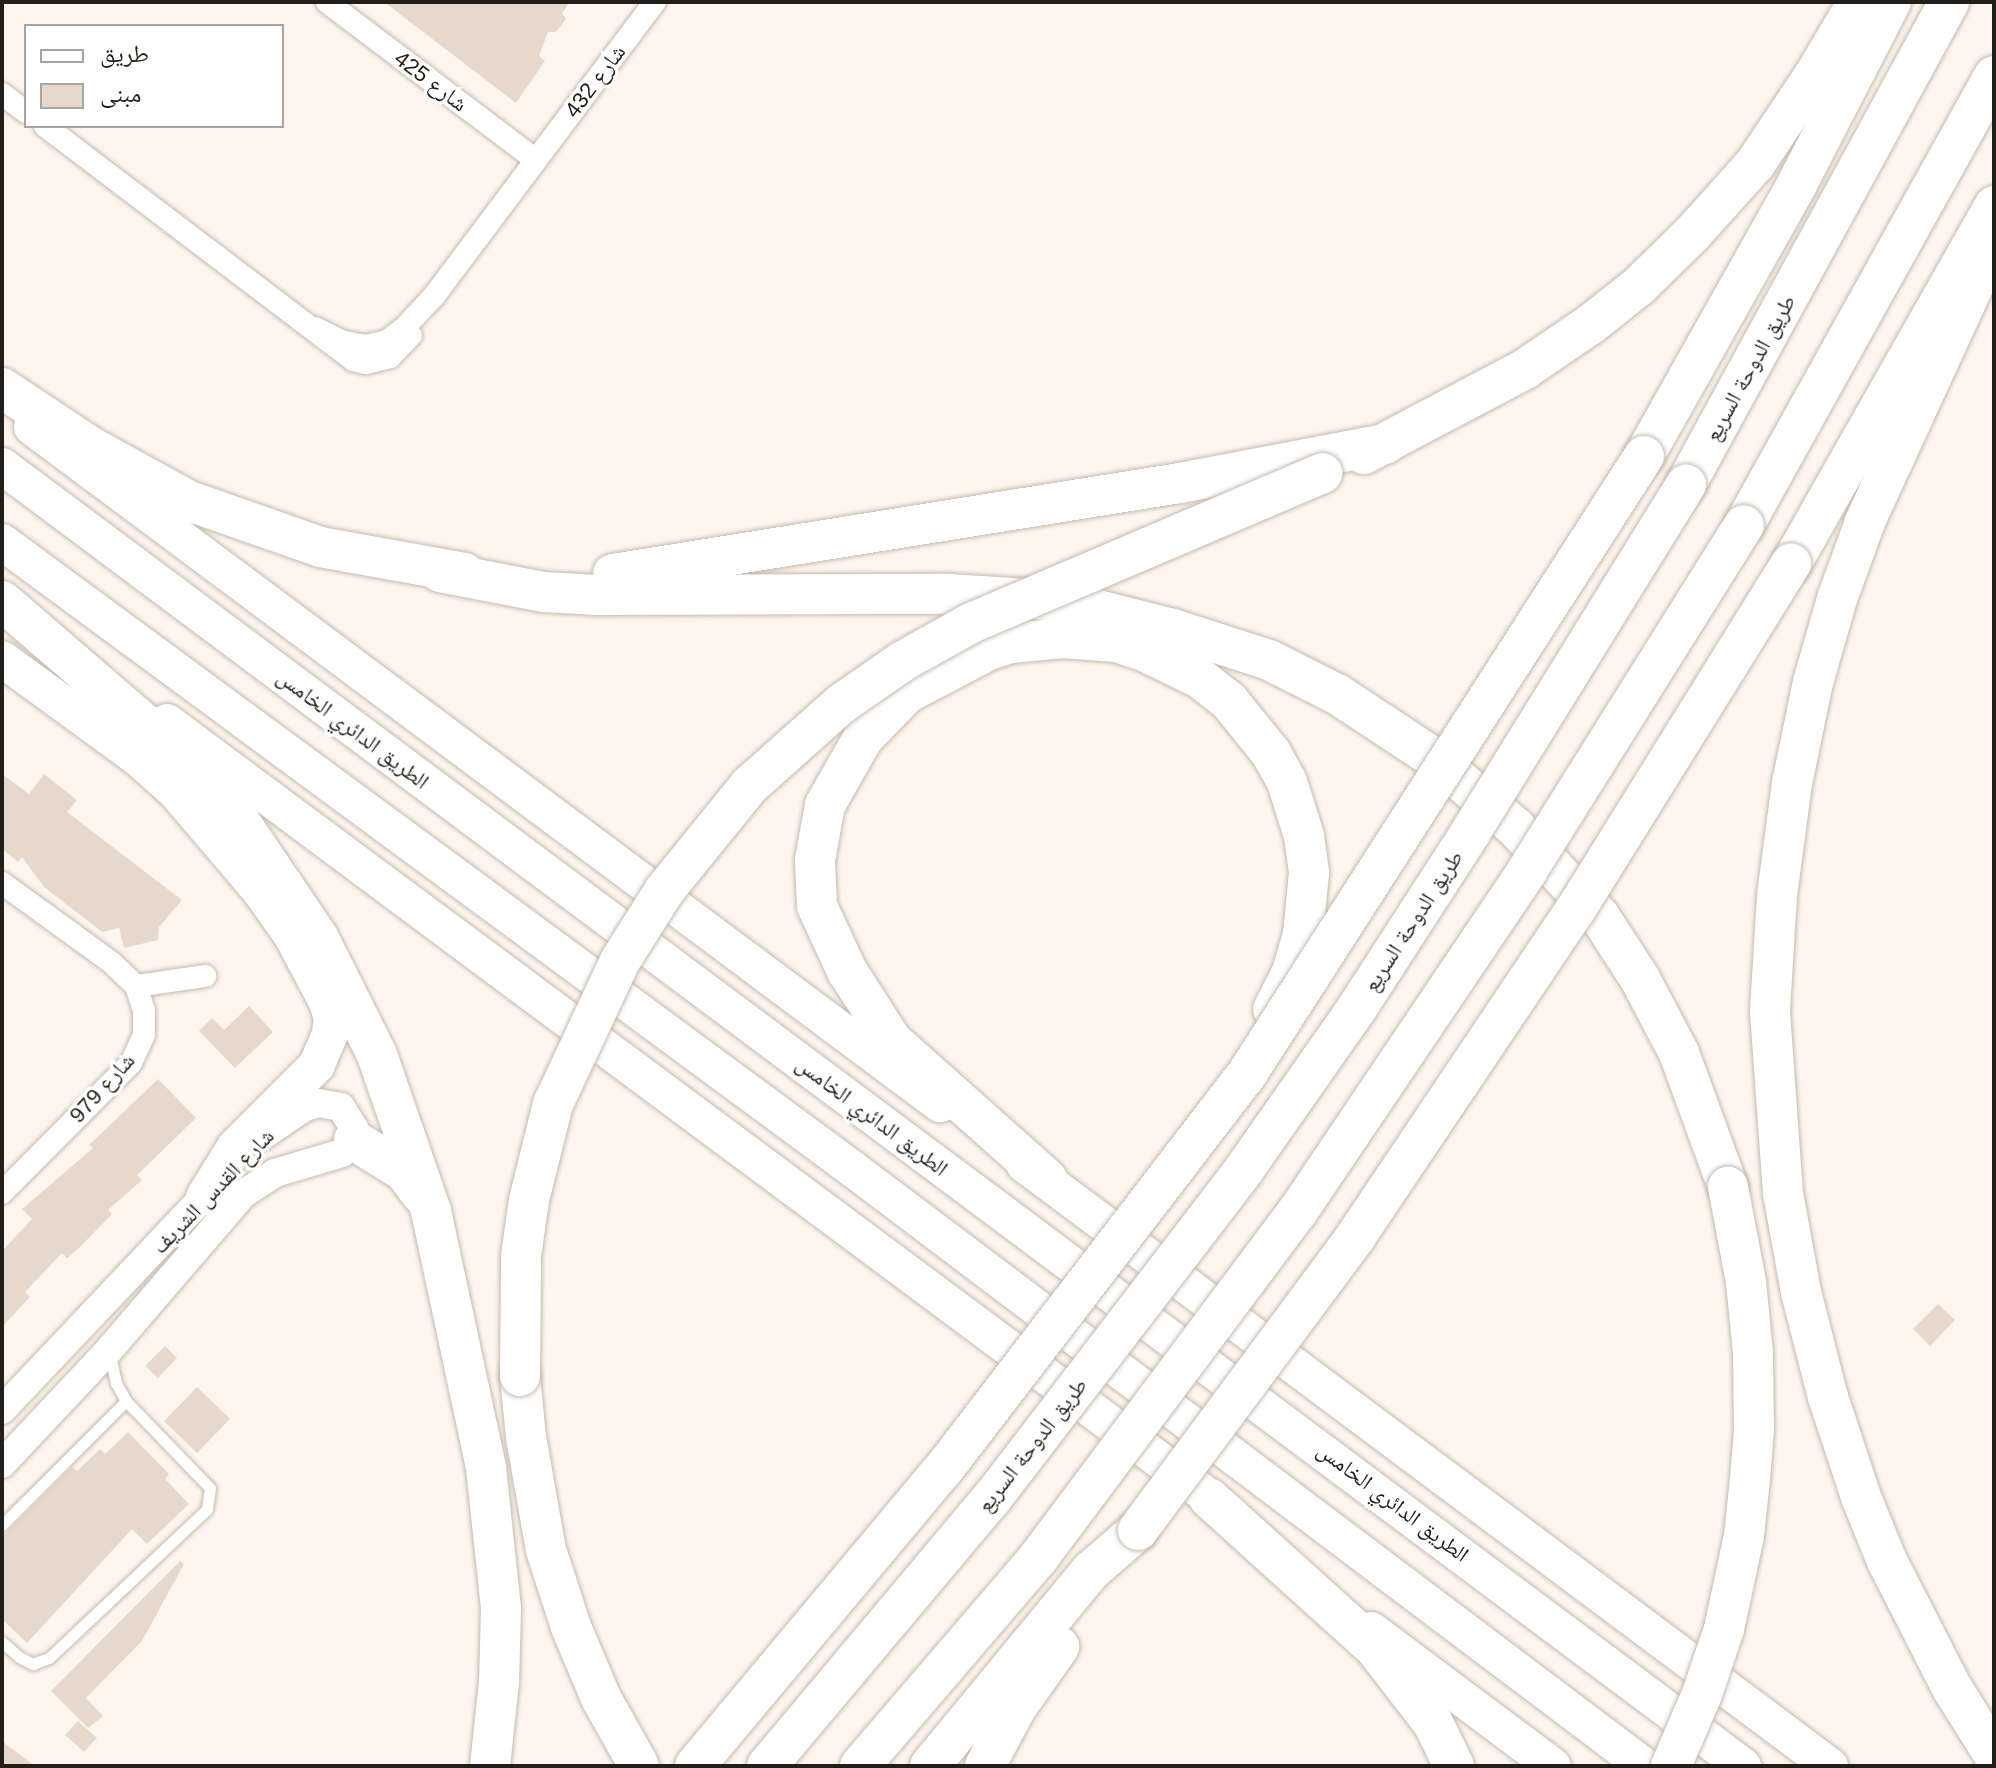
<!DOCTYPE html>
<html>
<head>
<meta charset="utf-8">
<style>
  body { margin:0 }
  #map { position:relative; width:1996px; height:1768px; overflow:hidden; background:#fef6ee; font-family:Arial,"Noto Naskh Arabic",sans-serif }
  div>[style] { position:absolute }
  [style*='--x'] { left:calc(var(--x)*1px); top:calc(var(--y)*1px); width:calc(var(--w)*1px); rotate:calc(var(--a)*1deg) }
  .building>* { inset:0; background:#e7d8cd }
  .roads { filter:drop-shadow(0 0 2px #c5b9ac) drop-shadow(0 0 2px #c5b9ac) }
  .service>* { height:11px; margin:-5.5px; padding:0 5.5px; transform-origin:5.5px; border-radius:5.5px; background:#fff }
  .minor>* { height:22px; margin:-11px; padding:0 11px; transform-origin:11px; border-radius:11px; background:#fff }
  .tertiary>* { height:28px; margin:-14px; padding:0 14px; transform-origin:14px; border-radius:14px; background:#fff }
  .trunk>* { height:36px; margin:-18px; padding:0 18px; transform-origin:18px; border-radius:18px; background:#fff }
  .motorway>* { height:40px; margin:-20px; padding:0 20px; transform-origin:20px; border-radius:20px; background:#fff }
  .bridges { filter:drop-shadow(0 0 2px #c5b9ac) drop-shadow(0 0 2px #c5b9ac) }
  .motorway-bridge>* { height:40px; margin:-20px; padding:0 20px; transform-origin:20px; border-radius:20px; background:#fff }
  span { translate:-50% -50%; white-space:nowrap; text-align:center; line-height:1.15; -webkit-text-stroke:7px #fff; paint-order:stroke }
  .street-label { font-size:22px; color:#221e19 }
  .frame { position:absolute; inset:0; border:4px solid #221e19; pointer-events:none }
  .legend { position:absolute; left:24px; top:24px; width:260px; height:104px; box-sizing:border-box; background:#fff; border:2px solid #a7a5a3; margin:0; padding:10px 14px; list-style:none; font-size:24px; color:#221e19 }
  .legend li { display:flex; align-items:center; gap:16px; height:40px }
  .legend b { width:40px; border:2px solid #a7a5a3 }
</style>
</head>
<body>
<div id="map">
  <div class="building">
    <div style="clip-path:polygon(384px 2px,570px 2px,562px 13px,566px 19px,556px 32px,548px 32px,539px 56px,545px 61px,516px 103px)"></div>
    <div style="clip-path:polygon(2px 774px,29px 794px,44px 774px,77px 800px,67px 812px,182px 900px,159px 927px,158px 940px,124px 948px,119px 928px,102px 932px,44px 887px,22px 857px,18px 862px,2px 849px)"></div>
    <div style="clip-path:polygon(249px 1006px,273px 1032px,235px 1068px,199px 1031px,212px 1018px,224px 1030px)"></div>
    <div style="clip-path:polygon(158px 1079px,196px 1118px,137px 1175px,142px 1180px,108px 1210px,112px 1214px,79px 1248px,67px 1258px,62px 1253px,25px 1292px,30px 1297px,2px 1327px,2px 1251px,32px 1219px,22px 1209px,93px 1148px,89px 1145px)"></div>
    <div style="clip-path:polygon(1938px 1304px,1955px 1320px,1930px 1346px,1913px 1329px)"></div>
    <div style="clip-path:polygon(165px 1346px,177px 1358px,158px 1378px,145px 1366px)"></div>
    <div style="clip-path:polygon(197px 1387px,230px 1419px,197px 1453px,164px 1421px)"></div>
    <div style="clip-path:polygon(128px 1432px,169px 1474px,165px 1479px,189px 1504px,147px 1544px,132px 1529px,27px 1643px,2px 1619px,2px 1537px,72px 1467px,77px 1471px,100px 1449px,105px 1454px)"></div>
    <div style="clip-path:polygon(180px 1561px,184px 1564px,142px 1641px,86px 1698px,103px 1716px,88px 1728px,51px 1691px)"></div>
    <div style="clip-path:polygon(78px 1721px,97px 1738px,84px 1752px,65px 1735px)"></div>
    <div style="clip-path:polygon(2px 1741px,35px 1766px,2px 1766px)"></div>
  </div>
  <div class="roads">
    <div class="service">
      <div style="--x:2;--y:1525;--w:175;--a:-45"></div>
      <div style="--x:2;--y:1642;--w:23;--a:41"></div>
      <div style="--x:19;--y:1657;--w:16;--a:27"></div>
      <div style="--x:33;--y:1664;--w:17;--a:-21"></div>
      <div style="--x:49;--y:1658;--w:217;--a:-43.3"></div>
      <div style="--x:207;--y:1509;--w:21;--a:-82"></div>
      <div style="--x:210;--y:1488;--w:121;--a:-134"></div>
      <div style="--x:126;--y:1401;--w:21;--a:-119"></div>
      <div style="--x:116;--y:1383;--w:29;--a:-102"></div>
    </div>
    <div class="minor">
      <div style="--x:327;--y:2;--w:262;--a:37.1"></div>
      <div style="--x:2;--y:94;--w:30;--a:37"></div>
      <div style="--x:45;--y:126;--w:387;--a:37.2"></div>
      <div style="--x:353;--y:360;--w:13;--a:13"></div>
      <div style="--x:366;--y:363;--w:25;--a:-14"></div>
      <div style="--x:390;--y:357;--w:30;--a:-46"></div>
      <div style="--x:315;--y:328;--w:32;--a:26"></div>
      <div style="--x:344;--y:342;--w:22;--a:10"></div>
      <div style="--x:366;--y:346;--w:22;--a:-13"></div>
      <div style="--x:387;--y:341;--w:21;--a:-37"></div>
      <div style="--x:404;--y:328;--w:44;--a:-46.8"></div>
      <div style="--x:434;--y:296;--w:368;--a:-53.1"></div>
      <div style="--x:2;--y:883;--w:136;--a:36"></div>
      <div style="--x:112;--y:963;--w:33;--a:44"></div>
      <div style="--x:136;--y:986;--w:26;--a:72"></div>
      <div style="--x:144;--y:1011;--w:24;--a:90"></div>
      <div style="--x:144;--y:1035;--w:31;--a:115"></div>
      <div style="--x:131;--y:1063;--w:183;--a:134.8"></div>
      <div style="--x:136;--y:986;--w:70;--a:-8.2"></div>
    </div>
    <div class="tertiary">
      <div style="--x:2;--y:1410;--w:313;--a:-46.6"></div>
      <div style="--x:2;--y:1464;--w:156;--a:-46.8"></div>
      <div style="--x:109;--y:1350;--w:206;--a:-49.3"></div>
      <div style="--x:243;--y:1194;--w:38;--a:-33"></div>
      <div style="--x:275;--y:1173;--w:70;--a:-16.6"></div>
      <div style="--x:342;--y:1153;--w:18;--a:-47"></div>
      <div style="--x:354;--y:1140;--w:12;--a:-90"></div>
      <div style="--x:354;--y:1128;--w:25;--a:-122"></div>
      <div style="--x:341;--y:1107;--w:22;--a:-170"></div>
      <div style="--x:319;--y:1103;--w:15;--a:164"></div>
      <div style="--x:305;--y:1107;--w:52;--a:146"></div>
    </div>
    <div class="trunk">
      <div style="--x:32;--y:427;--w:1133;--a:36.71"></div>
      <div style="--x:2;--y:466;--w:2173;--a:36.75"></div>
      <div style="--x:2;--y:542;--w:1058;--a:36.39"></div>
      <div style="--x:854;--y:1170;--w:990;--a:37.03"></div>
      <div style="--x:2;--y:659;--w:168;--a:36.1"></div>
      <div style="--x:138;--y:758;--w:51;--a:41.8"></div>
      <div style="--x:176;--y:792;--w:131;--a:49.6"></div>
      <div style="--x:261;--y:892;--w:54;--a:54.8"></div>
      <div style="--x:292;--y:936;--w:75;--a:62.1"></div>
      <div style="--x:327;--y:1002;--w:18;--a:74"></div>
      <div style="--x:332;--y:1019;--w:15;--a:98"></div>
      <div style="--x:330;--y:1034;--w:34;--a:113"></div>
      <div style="--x:317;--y:1065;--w:116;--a:135"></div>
      <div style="--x:235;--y:1147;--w:59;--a:121.8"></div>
      <div style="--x:167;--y:722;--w:1289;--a:36.64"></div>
      <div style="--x:1024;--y:1164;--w:1006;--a:36.76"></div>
      <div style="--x:1371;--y:1630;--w:227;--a:36.8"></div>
    </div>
    <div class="motorway">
      <div style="--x:1994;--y:241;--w:309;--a:114.7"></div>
      <div style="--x:1865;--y:522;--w:82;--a:110"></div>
      <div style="--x:1837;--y:599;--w:86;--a:106.1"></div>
      <div style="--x:1813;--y:682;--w:103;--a:101.7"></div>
      <div style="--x:1792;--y:783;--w:114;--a:97.6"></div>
      <div style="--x:1777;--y:896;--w:116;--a:93.5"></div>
      <div style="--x:1770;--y:1012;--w:181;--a:85.9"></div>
      <div style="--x:1783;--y:1193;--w:101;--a:79.7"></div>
      <div style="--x:1801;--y:1292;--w:108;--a:75.6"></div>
      <div style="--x:1828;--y:1397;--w:105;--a:71.7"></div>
      <div style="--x:1861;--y:1497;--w:69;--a:67.9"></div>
      <div style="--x:1887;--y:1561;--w:143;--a:62.9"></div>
      <div style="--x:1952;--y:1688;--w:79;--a:57.9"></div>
      <div style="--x:2;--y:388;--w:107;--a:33.5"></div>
      <div style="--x:91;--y:447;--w:112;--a:28.9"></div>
      <div style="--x:189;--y:501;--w:139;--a:19.3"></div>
      <div style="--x:320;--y:547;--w:147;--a:10.2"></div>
      <div style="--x:1364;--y:454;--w:182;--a:-27.8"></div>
      <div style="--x:1525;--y:369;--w:80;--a:-34.3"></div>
      <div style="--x:1591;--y:324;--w:61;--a:-38.4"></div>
      <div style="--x:1639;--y:286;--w:76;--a:-44.5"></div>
      <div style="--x:1693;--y:233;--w:93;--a:-48.1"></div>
      <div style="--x:1755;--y:164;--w:106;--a:-56.2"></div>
      <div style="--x:1814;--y:76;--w:86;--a:-59.3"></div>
      <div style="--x:1644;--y:456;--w:312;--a:-60.6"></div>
      <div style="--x:1797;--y:184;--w:205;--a:-62.7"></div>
      <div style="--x:1686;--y:484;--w:549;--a:-61.38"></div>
      <div style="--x:1744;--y:525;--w:514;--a:-60.89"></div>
      <div style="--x:1791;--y:564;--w:412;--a:-60.4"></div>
      <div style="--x:440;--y:572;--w:106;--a:10.9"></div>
      <div style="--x:544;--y:592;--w:53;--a:3.2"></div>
      <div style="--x:597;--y:595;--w:352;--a:-0.2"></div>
      <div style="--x:949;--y:594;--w:113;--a:3.5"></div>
      <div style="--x:1062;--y:601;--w:114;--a:14.2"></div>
      <div style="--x:1173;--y:629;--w:101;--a:17.9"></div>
      <div style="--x:1269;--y:660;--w:76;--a:26.6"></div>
      <div style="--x:1337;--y:694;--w:113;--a:33.4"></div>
      <div style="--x:1431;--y:756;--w:110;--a:40.2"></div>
      <div style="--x:1515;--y:827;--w:124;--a:46.6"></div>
      <div style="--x:1600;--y:917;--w:74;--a:57.2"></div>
      <div style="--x:1640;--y:979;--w:84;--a:62.2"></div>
      <div style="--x:1679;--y:1053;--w:143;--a:69.9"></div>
      <div style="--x:613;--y:574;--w:574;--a:-9.12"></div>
      <div style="--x:1180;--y:483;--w:209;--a:-10.8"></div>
      <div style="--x:2;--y:601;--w:248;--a:40.8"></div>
      <div style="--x:190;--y:763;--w:63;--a:48.2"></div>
      <div style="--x:232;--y:810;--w:153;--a:55.9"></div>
      <div style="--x:318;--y:937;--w:132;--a:63.4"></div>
      <div style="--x:377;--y:1055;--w:165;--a:70.9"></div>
      <div style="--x:431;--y:1211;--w:263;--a:77.9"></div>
      <div style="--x:486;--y:1468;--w:141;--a:83.9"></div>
      <div style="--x:501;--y:1608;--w:74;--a:91.5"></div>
      <div style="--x:499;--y:1682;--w:84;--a:96.1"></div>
      <div style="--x:354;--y:1140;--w:60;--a:32.1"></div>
      <div style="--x:405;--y:1172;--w:27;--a:54"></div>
      <div style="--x:1047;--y:1179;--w:208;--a:-138.3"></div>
      <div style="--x:892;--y:1041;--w:83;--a:-122.7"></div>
      <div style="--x:847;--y:971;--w:72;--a:-114.8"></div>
      <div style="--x:817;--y:906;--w:46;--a:-92.5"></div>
      <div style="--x:815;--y:860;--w:56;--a:-79.7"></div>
      <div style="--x:825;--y:805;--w:77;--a:-60.4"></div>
      <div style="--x:863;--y:738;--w:63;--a:-45.6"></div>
      <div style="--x:907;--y:693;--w:93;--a:-27.7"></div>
      <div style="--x:989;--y:650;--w:23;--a:-18"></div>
      <div style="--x:1011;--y:643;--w:52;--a:-5.5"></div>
      <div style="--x:1063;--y:638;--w:53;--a:4.3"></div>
      <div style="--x:1116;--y:642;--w:32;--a:18"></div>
      <div style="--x:1146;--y:652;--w:61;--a:26.1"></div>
      <div style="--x:1201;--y:679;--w:36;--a:38"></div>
      <div style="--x:1229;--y:701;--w:67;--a:51.1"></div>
      <div style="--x:1271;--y:753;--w:33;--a:61"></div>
      <div style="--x:1287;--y:782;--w:57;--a:72.5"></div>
      <div style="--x:1304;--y:836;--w:37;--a:82"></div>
      <div style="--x:1309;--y:873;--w:61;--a:95.6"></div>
      <div style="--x:1303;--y:934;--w:40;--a:106"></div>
      <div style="--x:1292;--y:972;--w:42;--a:116.6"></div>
      <div style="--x:520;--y:1376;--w:61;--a:84.4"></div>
      <div style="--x:526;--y:1437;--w:115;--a:80"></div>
      <div style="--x:546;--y:1550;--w:81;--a:72"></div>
      <div style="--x:571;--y:1627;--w:77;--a:67.1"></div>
      <div style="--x:601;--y:1698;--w:78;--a:60.8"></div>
      <div style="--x:1209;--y:1498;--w:224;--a:42.1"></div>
      <div style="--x:1375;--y:1648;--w:95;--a:52.3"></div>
      <div style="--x:1433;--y:1723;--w:48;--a:64"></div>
      <div style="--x:930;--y:1766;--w:253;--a:-50.5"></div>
      <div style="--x:1091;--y:1571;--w:62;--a:-41.1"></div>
      <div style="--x:985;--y:1766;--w:66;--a:-61.9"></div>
      <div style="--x:1016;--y:1708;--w:75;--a:-54.8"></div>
    </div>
  </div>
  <div class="bridges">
    <div class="motorway-bridge">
      <div style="--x:520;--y:1376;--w:120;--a:-89.5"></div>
      <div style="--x:521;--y:1256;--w:57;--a:-81.9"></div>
      <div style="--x:529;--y:1200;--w:99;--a:-76"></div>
      <div style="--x:553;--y:1104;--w:158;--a:-64.9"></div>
      <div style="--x:620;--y:961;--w:83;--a:-57.8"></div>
      <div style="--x:664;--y:891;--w:135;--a:-51"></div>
      <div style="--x:749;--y:786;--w:123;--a:-41.7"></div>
      <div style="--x:841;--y:704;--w:75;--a:-34.7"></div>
      <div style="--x:903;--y:661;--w:78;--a:-29.2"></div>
      <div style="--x:971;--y:623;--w:382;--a:-23.1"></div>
      <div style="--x:1138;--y:1530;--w:366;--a:-53.4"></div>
      <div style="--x:1356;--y:1236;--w:394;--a:-56.1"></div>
      <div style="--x:1576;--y:909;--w:407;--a:-58.1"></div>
      <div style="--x:695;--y:1766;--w:391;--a:-50.1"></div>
      <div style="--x:946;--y:1466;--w:491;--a:-52.5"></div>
      <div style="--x:1245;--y:1077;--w:738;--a:-57.28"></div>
      <div style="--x:767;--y:1766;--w:351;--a:-50"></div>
      <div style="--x:993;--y:1497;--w:411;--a:-52.5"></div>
      <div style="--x:1243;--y:1171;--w:199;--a:-55"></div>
      <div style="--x:1357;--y:1008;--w:208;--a:-57.1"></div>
      <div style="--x:1470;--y:833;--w:410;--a:-58.2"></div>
      <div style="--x:860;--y:1766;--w:275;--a:-49.4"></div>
      <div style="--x:1039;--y:1557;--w:432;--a:-53.2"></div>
      <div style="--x:1298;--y:1211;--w:410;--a:-56"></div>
      <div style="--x:1527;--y:871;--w:408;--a:-57.9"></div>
      <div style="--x:1671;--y:1766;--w:78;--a:-66.7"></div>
      <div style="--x:1702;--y:1694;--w:69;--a:-71.3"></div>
      <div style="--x:1724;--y:1629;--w:95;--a:-77.9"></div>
      <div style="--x:1744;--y:1536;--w:57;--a:-84"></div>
      <div style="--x:1750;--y:1479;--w:50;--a:-85.4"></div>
      <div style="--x:1754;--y:1429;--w:76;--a:-90.8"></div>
      <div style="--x:1753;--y:1353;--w:71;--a:-95.6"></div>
      <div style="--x:1746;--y:1282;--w:97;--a:-100.7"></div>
    </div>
  </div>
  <div class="street-label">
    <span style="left:431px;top:81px;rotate:37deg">شارع 425</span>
    <span style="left:595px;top:81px;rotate:-53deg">شارع 432</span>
    <span style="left:1750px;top:368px;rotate:-61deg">طريق الدوحة السريع</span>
    <span style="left:353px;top:729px;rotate:37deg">الطريق الدائري الخامس</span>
    <span style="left:1413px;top:921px;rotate:-57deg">طريق الدوحة السريع</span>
    <span style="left:102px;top:1088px;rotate:-48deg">شارع 979</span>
    <span style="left:872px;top:1116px;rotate:37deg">الطريق الدائري الخامس</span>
    <span style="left:213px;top:1191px;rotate:-46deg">شارع القدس الشريف</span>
    <span style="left:1032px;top:1445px;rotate:-52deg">طريق الدوحة السريع</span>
    <span style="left:1393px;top:1502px;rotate:37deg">الطريق الدائري الخامس</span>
  </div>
  <div class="frame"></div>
  <ul class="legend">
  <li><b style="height:10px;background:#fff"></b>طريق</li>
  <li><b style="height:22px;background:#e7d8cd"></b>مبنى</li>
  </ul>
</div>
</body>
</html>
